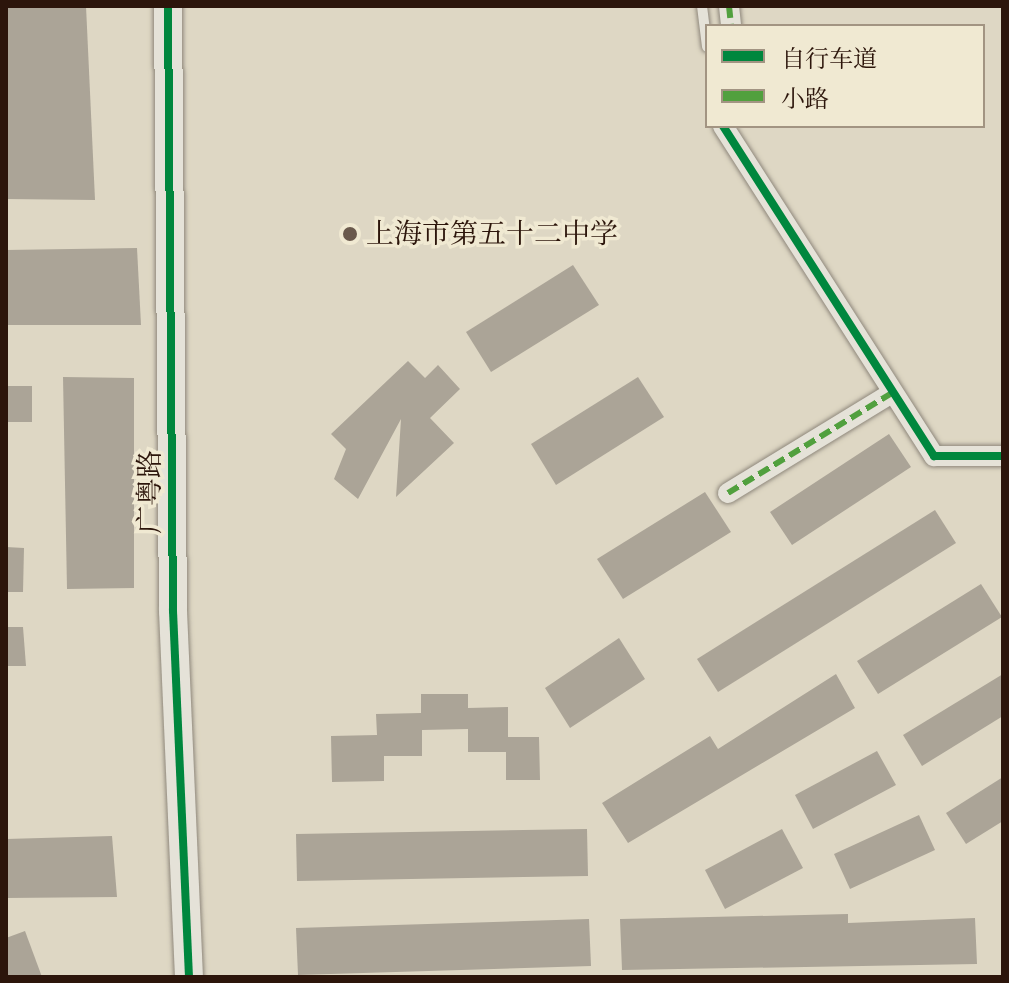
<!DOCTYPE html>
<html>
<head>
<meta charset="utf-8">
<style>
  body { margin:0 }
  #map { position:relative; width:1009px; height:983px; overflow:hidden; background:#ded7c4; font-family:"IM FELL French Canon","Noto Serif SC",serif }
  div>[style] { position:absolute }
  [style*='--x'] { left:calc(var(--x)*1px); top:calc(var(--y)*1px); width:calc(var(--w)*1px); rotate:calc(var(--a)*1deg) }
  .building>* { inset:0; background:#aba497 }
  .roads { filter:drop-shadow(0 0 2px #8f887c) drop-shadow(0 0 2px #8f887c) }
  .lane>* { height:10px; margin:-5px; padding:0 5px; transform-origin:5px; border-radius:5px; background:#e5e2d8 }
  .street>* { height:20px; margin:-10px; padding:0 10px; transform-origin:10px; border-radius:10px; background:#e5e2d8 }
  .secondary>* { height:28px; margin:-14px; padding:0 14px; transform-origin:14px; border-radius:14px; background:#e5e2d8 }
  .quiet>* { height:6px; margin-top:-3px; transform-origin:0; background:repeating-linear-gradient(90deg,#51a03e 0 12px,transparent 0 18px) }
  .cycleway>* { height:8px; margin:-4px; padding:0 4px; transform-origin:4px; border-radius:4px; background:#00873e }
  .dots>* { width:22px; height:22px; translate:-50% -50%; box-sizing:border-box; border:4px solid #f0e9d2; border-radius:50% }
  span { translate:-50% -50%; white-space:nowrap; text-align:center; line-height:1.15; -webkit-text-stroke:7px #f0e9d2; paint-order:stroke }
  .poi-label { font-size:28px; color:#2c150b }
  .left { translate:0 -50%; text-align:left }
  .street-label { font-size:28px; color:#2c150b }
  .frame { position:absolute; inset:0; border:8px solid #2c150b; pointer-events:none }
  .legend { position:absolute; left:705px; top:24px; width:280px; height:104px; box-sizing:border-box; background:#f0e9d2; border:2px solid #a29482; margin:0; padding:10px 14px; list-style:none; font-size:24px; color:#2c150b }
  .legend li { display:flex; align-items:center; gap:16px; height:40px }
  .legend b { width:40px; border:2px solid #a29482 }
</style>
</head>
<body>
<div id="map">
  <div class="building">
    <div style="clip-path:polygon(6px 6px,86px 6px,95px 200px,6px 199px)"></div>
    <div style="clip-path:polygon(137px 248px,141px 325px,6px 325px,6px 250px)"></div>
    <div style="clip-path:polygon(573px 265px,599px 305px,491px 372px,466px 332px)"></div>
    <div style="clip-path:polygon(408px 361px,425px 378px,438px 365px,460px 389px,430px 418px,454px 443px,396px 497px,401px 419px,358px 499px,334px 479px,346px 449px,331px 434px)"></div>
    <div style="clip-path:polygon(63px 377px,134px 378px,134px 588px,67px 589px)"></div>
    <div style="clip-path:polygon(638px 377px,664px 417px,556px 485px,531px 444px)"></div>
    <div style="clip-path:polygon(6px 386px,32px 386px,32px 422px,6px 422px)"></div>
    <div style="clip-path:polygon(889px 434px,911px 467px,792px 545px,770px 512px)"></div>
    <div style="clip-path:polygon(705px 492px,731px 532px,623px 599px,597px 559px)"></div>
    <div style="clip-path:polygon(935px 510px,956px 543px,718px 692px,697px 659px)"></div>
    <div style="clip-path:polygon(6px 547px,24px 548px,23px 592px,6px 592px)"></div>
    <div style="clip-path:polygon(981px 584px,1002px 617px,878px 694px,857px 661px)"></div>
    <div style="clip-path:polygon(6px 627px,23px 627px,26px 666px,6px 666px)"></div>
    <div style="clip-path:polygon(619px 638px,645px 679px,570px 728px,545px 688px)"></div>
    <div style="clip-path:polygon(836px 674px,855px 708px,628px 843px,602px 803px,710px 736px,718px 749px)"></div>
    <div style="clip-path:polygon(1003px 674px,1003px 716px,922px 766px,903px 735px)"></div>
    <div style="clip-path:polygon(421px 694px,468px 694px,468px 708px,508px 707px,508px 737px,539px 737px,540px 780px,506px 780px,506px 752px,468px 752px,468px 729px,422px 730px,422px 756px,384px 756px,384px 781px,332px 782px,331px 736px,377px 735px,376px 714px,421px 713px)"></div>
    <div style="clip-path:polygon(877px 751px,896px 785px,813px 829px,795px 795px)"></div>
    <div style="clip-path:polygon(1003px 777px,1003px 821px,966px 844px,946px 813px)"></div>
    <div style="clip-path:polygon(919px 815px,935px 850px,850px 889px,834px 854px)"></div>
    <div style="clip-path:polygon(587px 829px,588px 876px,297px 881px,296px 834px)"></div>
    <div style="clip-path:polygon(782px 829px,803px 868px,725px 909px,705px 870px)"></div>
    <div style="clip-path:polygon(112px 836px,117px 897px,6px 898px,6px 839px)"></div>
    <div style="clip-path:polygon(848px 914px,848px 923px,975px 918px,977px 964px,622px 970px,620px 919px)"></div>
    <div style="clip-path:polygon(589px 919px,591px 966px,298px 975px,296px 928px)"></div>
    <div style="clip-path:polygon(25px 931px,42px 977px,6px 977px,6px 938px)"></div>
  </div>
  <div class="roads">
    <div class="lane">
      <div style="--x:702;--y:6;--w:41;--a:83"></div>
    </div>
    <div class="street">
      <div style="--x:729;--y:6;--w:20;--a:84"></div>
      <div style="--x:723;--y:126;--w:392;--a:57.4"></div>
      <div style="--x:934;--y:456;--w:69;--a:0"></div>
      <div style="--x:728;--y:493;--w:192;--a:-31.4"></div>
    </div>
    <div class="secondary">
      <div style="--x:168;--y:6;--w:605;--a:89.53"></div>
      <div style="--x:173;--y:611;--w:366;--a:87.5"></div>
    </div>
  </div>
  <div class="quiet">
    <div style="--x:729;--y:6;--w:20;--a:84"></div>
    <div style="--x:728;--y:493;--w:192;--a:-31.4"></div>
  </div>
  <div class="cycleway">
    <div style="--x:168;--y:6;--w:605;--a:89.53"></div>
    <div style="--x:173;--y:611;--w:366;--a:87.5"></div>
    <div style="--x:723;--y:126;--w:392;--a:57.4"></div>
    <div style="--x:934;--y:456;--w:69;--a:0"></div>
  </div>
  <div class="dots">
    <div style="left:350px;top:234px;background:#6a594c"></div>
  </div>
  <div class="poi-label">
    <span class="left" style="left:366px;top:234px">上海市第五十二中学</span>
  </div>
  <div class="street-label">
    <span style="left:150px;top:492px;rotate:-90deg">广粤路</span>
  </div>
  <div class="frame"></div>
  <ul class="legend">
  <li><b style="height:10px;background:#00873e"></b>自行车道</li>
  <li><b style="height:10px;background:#51a03e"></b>小路</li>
  </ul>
</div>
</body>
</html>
